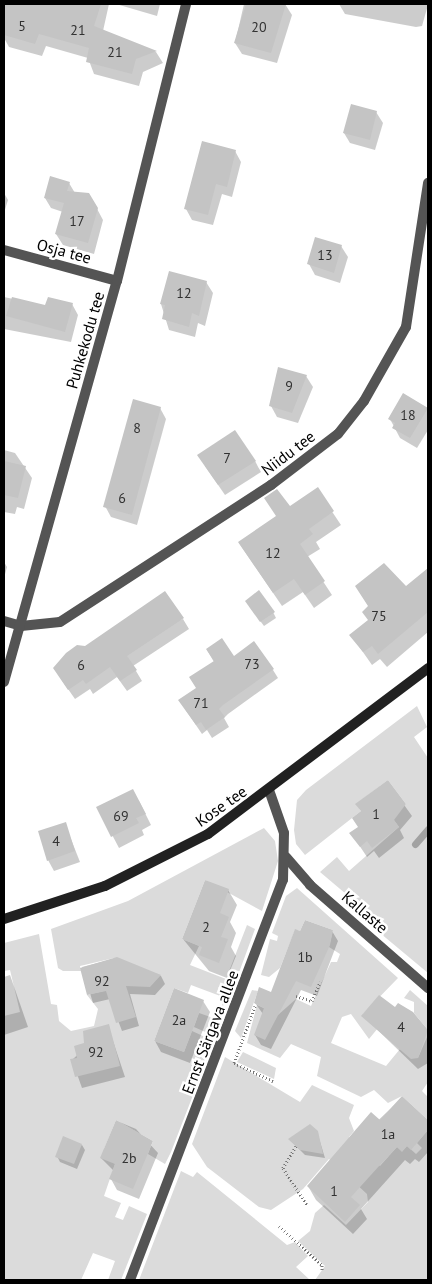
<!DOCTYPE html>
<html>
<head>
<meta charset="utf-8">
<style>
  body { margin:0 }
  #map { position:relative; width:432px; height:1284px; overflow:hidden; background:#fff; font-family:"PT Sans",sans-serif }
  div>[style] { position:absolute }
  [style*='--x'] { left:calc(var(--x)*1px); top:calc(var(--y)*1px); width:calc(var(--w)*1px); rotate:calc(var(--a)*1deg) }
  .green>* { inset:0; background:#dbdbdb }
  .shadow>* { inset:0; background:#0003 }
  .stream>* { height:7px; margin:-3.5px; padding:0 3.5px; transform-origin:3.5px; border-radius:3.5px; background:#a2a2a2 }
  .building>* { inset:0; background:#c4c4c4 }
  .path>* { height:3px; margin-top:-1.5px; transform-origin:0; background:repeating-linear-gradient(90deg,#767676 0 1px,transparent 0 3.5px) }
  .street>* { height:10px; margin:-5px; padding:0 5px; transform-origin:5px; border-radius:5px; background:#545454 }
  .secondary>* { height:10px; margin:-5px; padding:0 5px; transform-origin:5px; border-radius:5px; background:#212121 }
  span { translate:-50% -50%; white-space:nowrap; text-align:center; line-height:1.15; -webkit-text-stroke:5px #fff; paint-order:stroke }
  .number-label { font-size:14px; color:#313131 }
  .number-label span { -webkit-text-stroke-width:0 }
  .street-label { font-size:16px; color:#000 }
  .frame { position:absolute; inset:0; border:5px solid #000; pointer-events:none }
</style>
</head>
<body>
<div id="map">
  <div class="green">
    <div style="clip-path:polygon(417px 706px,427px 727px,414px 737px,428px 758px,428px 973px,362px 918px,359px 905px,320px 872px,337px 857px,349px 871px,399px 827px,391px 816px,406px 804px,388px 780px,356px 804px,361px 811px,305px 855px,296px 844px,294px 830px,297px 800px,306px 790px)"></div>
    <div style="clip-path:polygon(264px 828px,275px 841px,278px 861px,262px 911px,205px 880px,182px 939px,199px 946px,190px 965px,226px 979px,247px 925px,255px 929px,230px 997px,222px 1007px,223px 997px,191px 985px,188px 993px,174px 988px,154px 1041px,184px 1052px,192px 1031px,214px 1041px,171px 1152px,165px 1164px,148px 1154px,153px 1141px,116px 1120px,104px 1149px,115px 1164px,104px 1196px,121px 1203px,115px 1217px,123px 1220px,129px 1206px,147px 1214px,121px 1280px,108px 1280px,115px 1261px,93px 1253px,81px 1280px,4px 1280px,4px 1016px,20px 1012px,10px 970px,4px 971px,4px 943px,39px 934px,51px 1004px,57px 1005px,59px 1021px,71px 1031px,94px 1026px,98px 1009px,87px 995px,121px 987px,114px 958px,80px 966px,81px 971px,63px 971px,58px 968px,51px 929px,128px 901px)"></div>
    <div style="clip-path:polygon(297px 888px,398px 978px,363px 1014px,378px 1028px,369px 1039px,351px 1014px,342px 1017px,331px 1043px,386px 1066px,400px 1049px,418px 1058px,428px 1035px,428px 1082px,422px 1091px,428px 1097px,428px 1120px,402px 1096px,388px 1103px,374px 1090px,361px 1097px,317px 1076px,321px 1057px,291px 1044px,280px 1058px,247px 1043px,257px 1005px,278px 1015px,296px 999px,311px 1006px,331px 962px,337px 962px,340px 954px,329px 947px,333px 930px,305px 920px,300px 931px,295px 930px,280px 968px,269px 977px,261px 975px,270px 939px,277px 941px,278px 936px,272px 933px,286px 896px)"></div>
    <div style="clip-path:polygon(252px 990px,258px 991px,241px 1038px,235px 1031px)"></div>
    <div style="clip-path:polygon(410px 990px,428px 1006px,428px 1030px,414px 1013px,414px 1002px,404px 998px)"></div>
    <div style="clip-path:polygon(199px 1013px,216px 1019px,210px 1034px,194px 1027px)"></div>
    <div style="clip-path:polygon(243px 1052px,276px 1068px,274px 1079px,237px 1062px)"></div>
    <div style="clip-path:polygon(225px 1057px,300px 1102px,312px 1085px,354px 1105px,349px 1118px,354px 1131px,349px 1137px,380px 1166px,397px 1147px,402px 1151px,407px 1146px,416px 1154px,422px 1148px,417px 1143px,428px 1130px,428px 1280px,315px 1280px,325px 1266px,298px 1241px,310px 1231px,315px 1213px,324px 1205px,346px 1225px,368px 1202px,367px 1194px,329px 1159px,303px 1189px,271px 1210px,259px 1207px,207px 1167px,192px 1144px)"></div>
    <div style="clip-path:polygon(181px 1171px,193px 1177px,197px 1172px,287px 1245px,295px 1242px,308px 1256px,296px 1267px,310px 1280px,139px 1280px)"></div>
  </div>
  <div class="shadow">
    <div style="clip-path:polygon(4px 4px,109px 4px,103px 31px,156px 52px,163px 63px,143px 72px,139px 86px,94px 74px,88px 58px,46px 46px,42px 56px,9px 47px,4px 38px)"></div>
    <div style="clip-path:polygon(116px 4px,160px 4px,157px 16px)"></div>
    <div style="clip-path:polygon(244px 4px,285px 4px,292px 15px,277px 63px,242px 54px,235px 43px)"></div>
    <div style="clip-path:polygon(339px 4px,428px 4px,428px 5px,422px 26px,416px 27px,345px 14px)"></div>
    <div style="clip-path:polygon(376px 112px,383px 123px,375px 150px,350px 143px,344px 133px)"></div>
    <div style="clip-path:polygon(235px 151px,241px 162px,232px 197px,222px 194px,213px 225px,192px 220px,186px 209px)"></div>
    <div style="clip-path:polygon(69px 183px,75px 193px,95px 205px,103px 220px,94px 254px,63px 245px,56px 234px,63px 212px,51px 208px,45px 198px)"></div>
    <div style="clip-path:polygon(4px 193px,8px 200px,4px 213px)"></div>
    <div style="clip-path:polygon(341px 246px,348px 257px,340px 283px,315px 275px,309px 264px)"></div>
    <div style="clip-path:polygon(206px 282px,213px 293px,205px 326px,198px 323px,195px 337px,169px 330px,161px 304px)"></div>
    <div style="clip-path:polygon(4px 297px,46px 306px,72px 304px,78px 315px,71px 342px,4px 329px)"></div>
    <div style="clip-path:polygon(306px 376px,313px 387px,298px 423px,277px 417px,271px 406px)"></div>
    <div style="clip-path:polygon(404px 395px,428px 409px,428px 430px,417px 448px,400px 438px,390px 419px)"></div>
    <div style="clip-path:polygon(160px 408px,166px 419px,137px 525px,111px 517px,105px 506px)"></div>
    <div style="clip-path:polygon(4px 450px,15px 453px,32px 478px,24px 509px,17px 507px,15px 514px,4px 512px)"></div>
    <div style="clip-path:polygon(255px 461px,261px 472px,225px 495px,205px 466px)"></div>
    <div style="clip-path:polygon(317px 489px,341px 525px,316px 542px,320px 549px,307px 557px,332px 595px,314px 608px,303px 592px,282px 606px,239px 543px)"></div>
    <div style="clip-path:polygon(4px 562px,7px 567px,4px 578px)"></div>
    <div style="clip-path:polygon(428px 570px,428px 632px,387px 667px,380px 659px,372px 665px,351px 635px,369px 621px,369px 607px,356px 586px,406px 588px)"></div>
    <div style="clip-path:polygon(249px 606px,273px 612px,276px 618px,264px 626px)"></div>
    <div style="clip-path:polygon(183px 619px,189px 629px,133px 666px,142px 681px,127px 691px,117px 677px,93px 694px,90px 689px,75px 699px,61px 679px,86px 647px)"></div>
    <div style="clip-path:polygon(207px 650px,273px 670px,278px 678px,228px 714px,224px 718px,229px 727px,212px 738px,207px 730px,202px 734px,185px 709px,214px 662px)"></div>
    <div style="clip-path:polygon(387px 781px,412px 816px,400px 830px,404px 838px,379px 858px,374px 851px,367px 857px,351px 833px,359px 828px,362px 812px,357px 805px)"></div>
    <div style="clip-path:polygon(139px 801px,151px 825px,142px 830px,144px 835px,119px 848px,98px 808px)"></div>
    <div style="clip-path:polygon(65px 824px,80px 862px,54px 871px,48px 860px)"></div>
    <div style="clip-path:polygon(228px 890px,237px 905px,230px 922px,236px 933px,231px 947px,236px 956px,227px 978px,209px 971px,183px 939px)"></div>
    <div style="clip-path:polygon(332px 931px,338px 941px,317px 996px,301px 990px,271px 1049px,261px 1045px,255px 1035px,263px 1014px,255px 1003px,271px 994px)"></div>
    <div style="clip-path:polygon(117px 958px,161px 976px,165px 984px,155px 995px,130px 994px,139px 1026px,122px 1031px,110px 999px,93px 1003px,82px 967px)"></div>
    <div style="clip-path:polygon(10px 975px,28px 1027px,4px 1035px,4px 977px)"></div>
    <div style="clip-path:polygon(203px 1001px,210px 1012px,190px 1063px,161px 1052px,155px 1041px)"></div>
    <div style="clip-path:polygon(412px 1013px,428px 1031px,428px 1063px,418px 1069px,363px 1016px)"></div>
    <div style="clip-path:polygon(108px 1026px,125px 1077px,82px 1088px,72px 1060px)"></div>
    <div style="clip-path:polygon(402px 1098px,428px 1121px,428px 1152px,419px 1162px,415px 1159px,410px 1164px,405px 1160px,361px 1209px,367px 1219px,353px 1234px,316px 1200px,308px 1186px)"></div>
    <div style="clip-path:polygon(117px 1121px,136px 1129px,158px 1153px,139px 1199px,117px 1190px,111px 1179px,114px 1171px,101px 1158px)"></div>
    <div style="clip-path:polygon(317px 1132px,325px 1158px,305px 1155px,290px 1140px)"></div>
    <div style="clip-path:polygon(82px 1145px,85px 1150px,77px 1169px,60px 1162px,57px 1156px)"></div>
  </div>
  <div class="stream">
    <div style="--x:415;--y:844;--w:20;--a:-49"></div>
  </div>
  <div class="building">
    <div style="clip-path:polygon(4px 4px,101px 4px,94px 26px,157px 51px,136px 59px,132px 74px,86px 62px,89px 48px,39px 34px,35px 44px,4px 35px)"></div>
    <div style="clip-path:polygon(246px 4px,286px 4px,271px 53px,234px 43px)"></div>
    <div style="clip-path:polygon(351px 104px,377px 111px,370px 140px,343px 133px)"></div>
    <div style="clip-path:polygon(202px 141px,236px 150px,227px 187px,216px 184px,208px 215px,184px 209px)"></div>
    <div style="clip-path:polygon(50px 176px,70px 182px,67px 191px,89px 193px,98px 208px,88px 243px,55px 234px,64px 203px,44px 198px)"></div>
    <div style="clip-path:polygon(315px 237px,342px 245px,334px 273px,307px 264px)"></div>
    <div style="clip-path:polygon(169px 271px,207px 281px,199px 316px,192px 313px,189px 327px,162px 319px,165px 305px,160px 304px)"></div>
    <div style="clip-path:polygon(12px 297px,45px 305px,48px 297px,73px 303px,65px 332px,6px 316px)"></div>
    <div style="clip-path:polygon(278px 367px,307px 375px,292px 413px,269px 406px)"></div>
    <div style="clip-path:polygon(403px 393px,428px 408px,410px 438px,392px 428px,395px 423px,388px 419px)"></div>
    <div style="clip-path:polygon(133px 399px,161px 407px,132px 515px,103px 507px)"></div>
    <div style="clip-path:polygon(235px 430px,256px 461px,218px 485px,197px 455px)"></div>
    <div style="clip-path:polygon(4px 461px,26px 466px,18px 498px,4px 495px)"></div>
    <div style="clip-path:polygon(318px 487px,334px 511px,309px 529px,313px 534px,300px 544px,325px 581px,305px 595px,294px 579px,273px 593px,238px 542px,276px 516px,264px 498px,277px 489px,290px 506px)"></div>
    <div style="clip-path:polygon(384px 563px,406px 586px,428px 568px,428px 612px,378px 654px,372px 646px,363px 652px,349px 635px,368px 620px,362px 612px,368px 606px,355px 586px)"></div>
    <div style="clip-path:polygon(259px 590px,275px 612px,260px 622px,245px 601px)"></div>
    <div style="clip-path:polygon(165px 591px,184px 618px,127px 656px,137px 670px,120px 681px,110px 667px,86px 684px,83px 680px,68px 690px,53px 668px,66px 653px,77px 645px,85px 646px)"></div>
    <div style="clip-path:polygon(222px 638px,234px 656px,254px 641px,274px 669px,223px 705px,219px 709px,225px 717px,206px 730px,201px 722px,196px 725px,178px 700px,196px 688px,189px 677px,214px 661px,206px 649px)"></div>
    <div style="clip-path:polygon(388px 780px,406px 804px,394px 820px,399px 827px,372px 848px,367px 841px,360px 847px,349px 833px,358px 827px,352px 818px,361px 811px,355px 804px)"></div>
    <div style="clip-path:polygon(133px 789px,146px 814px,136px 818px,139px 823px,111px 837px,96px 807px)"></div>
    <div style="clip-path:polygon(66px 822px,75px 851px,47px 861px,38px 831px)"></div>
    <div style="clip-path:polygon(205px 880px,229px 889px,220px 913px,229px 917px,221px 937px,228px 939px,219px 963px,199px 955px,202px 947px,182px 939px)"></div>
    <div style="clip-path:polygon(305px 920px,333px 930px,330px 945px,311px 987px,296px 981px,265px 1040px,254px 1035px,264px 1008px,254px 1003px,259px 987px,271px 992px,295px 929px,300px 931px)"></div>
    <div style="clip-path:polygon(117px 957px,161px 975px,150px 987px,126px 986px,136px 1017px,116px 1023px,106px 991px,87px 995px,80px 968px)"></div>
    <div style="clip-path:polygon(174px 988px,204px 1000px,184px 1052px,154px 1041px)"></div>
    <div style="clip-path:polygon(379px 995px,395px 1007px,398px 1003px,413px 1012px,428px 1030px,418px 1058px,411px 1059px,361px 1016px)"></div>
    <div style="clip-path:polygon(109px 1024px,120px 1066px,75px 1077px,70px 1059px,77px 1058px,74px 1046px,84px 1043px,83px 1031px)"></div>
    <div style="clip-path:polygon(402px 1096px,428px 1120px,428px 1130px,411px 1150px,407px 1146px,402px 1152px,397px 1147px,380px 1165px,351px 1197px,360px 1205px,345px 1222px,307px 1186px,371px 1112px,380px 1120px)"></div>
    <div style="clip-path:polygon(116px 1120px,153px 1141px,133px 1189px,109px 1179px,115px 1164px,100px 1158px)"></div>
    <div style="clip-path:polygon(310px 1124px,318px 1131px,323px 1154px,300px 1150px,288px 1139px)"></div>
    <div style="clip-path:polygon(63px 1136px,82px 1144px,74px 1164px,55px 1157px)"></div>
  </div>
  <div class="path">
    <div style="--x:296;--y:996;--w:17;--a:17"></div>
    <div style="--x:312;--y:1001;--w:21;--a:-67"></div>
    <div style="--x:255;--y:1006;--w:61;--a:110.2"></div>
    <div style="--x:234;--y:1063;--w:43;--a:24.8"></div>
    <div style="--x:296;--y:1146;--w:26;--a:121"></div>
    <div style="--x:283;--y:1168;--w:44;--a:57"></div>
    <div style="--x:279;--y:1226;--w:58;--a:42.2"></div>
    <div style="--x:322;--y:1265;--w:5;--a:90"></div>
  </div>
  <div class="street">
    <div style="--x:4;--y:250;--w:117;--a:15.3"></div>
    <div style="--x:4;--y:621;--w:18;--a:16"></div>
    <div style="--x:21;--y:626;--w:39;--a:-6"></div>
    <div style="--x:60;--y:622;--w:252;--a:-33"></div>
    <div style="--x:271;--y:485;--w:84;--a:-37.3"></div>
    <div style="--x:338;--y:434;--w:42;--a:-51.8"></div>
    <div style="--x:364;--y:401;--w:85;--a:-60.4"></div>
    <div style="--x:406;--y:327;--w:146;--a:-81.3"></div>
    <div style="--x:4;--y:682;--w:417;--a:-74.3"></div>
    <div style="--x:117;--y:281;--w:285;--a:-76"></div>
    <div style="--x:286;--y:857;--w:37;--a:49"></div>
    <div style="--x:310;--y:885;--w:157;--a:41.1"></div>
    <div style="--x:130;--y:1280;--w:428;--a:-69.1"></div>
    <div style="--x:283;--y:880;--w:47;--a:-88.8"></div>
    <div style="--x:284;--y:833;--w:46;--a:-109.2"></div>
  </div>
  <div class="secondary">
    <div style="--x:4;--y:919;--w:106;--a:-18.1"></div>
    <div style="--x:105;--y:886;--w:115;--a:-26.8"></div>
    <div style="--x:208;--y:834;--w:276;--a:-37"></div>
  </div>
  <div class="number-label">
    <span style="left:22px;top:26px">5</span>
    <span style="left:259px;top:27px">20</span>
    <span style="left:78px;top:30px">21</span>
    <span style="left:115px;top:52px">21</span>
    <span style="left:77px;top:221px">17</span>
    <span style="left:325px;top:255px">13</span>
    <span style="left:184px;top:293px">12</span>
    <span style="left:289px;top:386px">9</span>
    <span style="left:408px;top:415px">18</span>
    <span style="left:137px;top:428px">8</span>
    <span style="left:227px;top:458px">7</span>
    <span style="left:122px;top:498px">6</span>
    <span style="left:273px;top:553px">12</span>
    <span style="left:379px;top:616px">75</span>
    <span style="left:252px;top:664px">73</span>
    <span style="left:81px;top:665px">6</span>
    <span style="left:201px;top:703px">71</span>
    <span style="left:376px;top:814px">1</span>
    <span style="left:121px;top:816px">69</span>
    <span style="left:56px;top:841px">4</span>
    <span style="left:206px;top:927px">2</span>
    <span style="left:305px;top:957px">1b</span>
    <span style="left:102px;top:981px">92</span>
    <span style="left:179px;top:1020px">2a</span>
    <span style="left:401px;top:1027px">4</span>
    <span style="left:96px;top:1052px">92</span>
    <span style="left:388px;top:1134px">1a</span>
    <span style="left:129px;top:1158px">2b</span>
    <span style="left:334px;top:1191px">1</span>
  </div>
  <div class="street-label">
    <span style="left:64px;top:251px;rotate:15deg">Osja tee</span>
    <span style="left:85px;top:340px;rotate:-74deg">Puhkekodu tee</span>
    <span style="left:288px;top:453px;rotate:-37deg">Niidu tee</span>
    <span style="left:221px;top:806px;rotate:-35deg">Kose tee</span>
    <span style="left:365px;top:912px;rotate:41deg">Kallaste</span>
    <span style="left:210px;top:1032px;rotate:-69deg">Ernst Särgava allee</span>
  </div>
  <div class="frame"></div>
</div>
</body>
</html>
